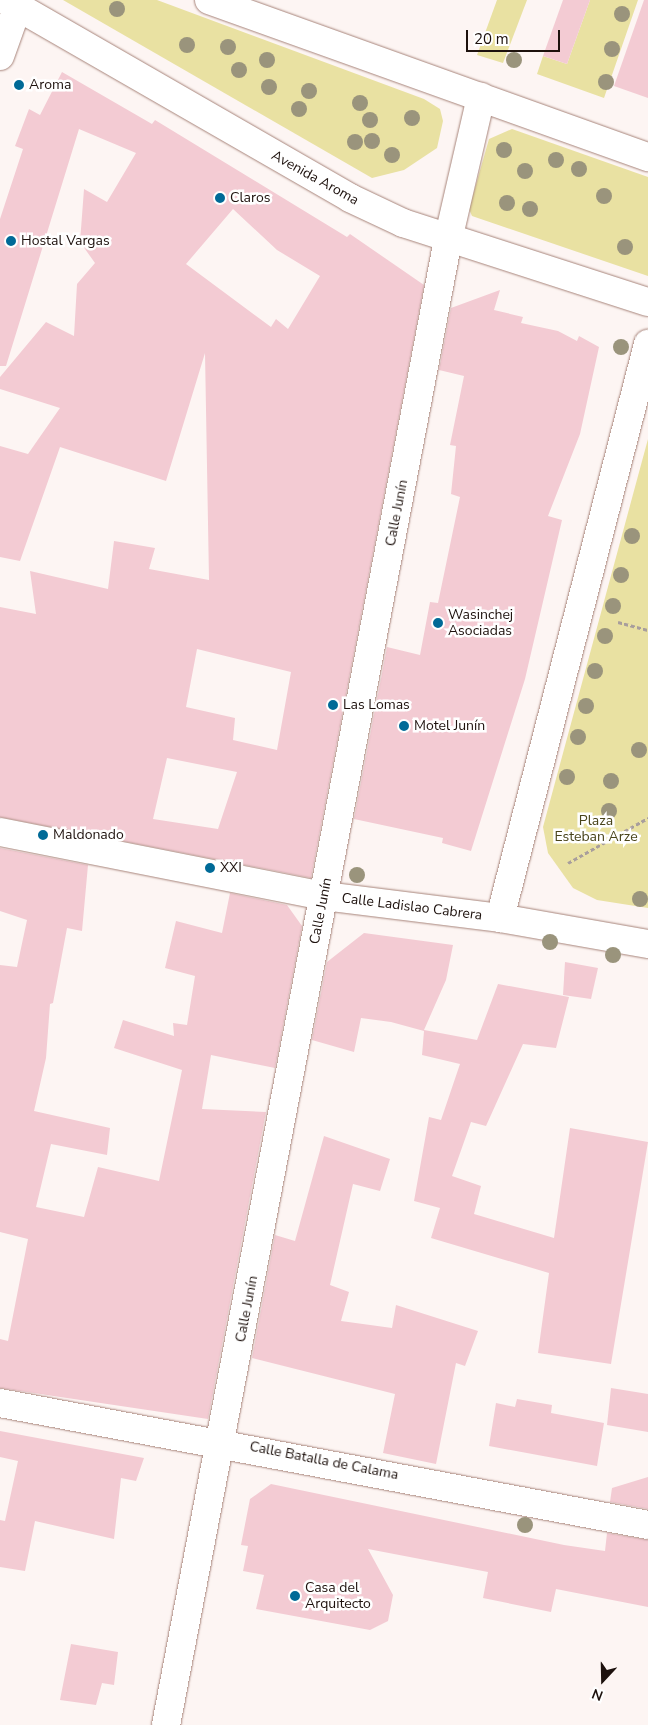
<!DOCTYPE html>
<html>
<head>
<meta charset="utf-8">
<style>
  body { margin:0 }
  #map { position:relative; width:648px; height:1725px; overflow:hidden; background:#fdf5f3; font-family:"Nunito Sans",sans-serif }
  div>[style] { position:absolute }
  [style*='--x'] { left:calc(var(--x)*1px); top:calc(var(--y)*1px); width:calc(var(--w)*1px); rotate:calc(var(--a)*1deg) }
  .green>* { inset:0; background:#e9e1a2 }
  .building>* { inset:0; background:#f3cbd3 }
  .path>* { height:3px; margin-top:-1.5px; transform-origin:0; background:repeating-linear-gradient(90deg,#a89e9c 0 4px,transparent 0 6.5px) }
  .roads { filter:drop-shadow(0 0 1px #a7847a) drop-shadow(0 0 1px #a7847a) }
  .minor>* { height:28px; margin:-14px; padding:0 14px; transform-origin:14px; border-radius:14px; background:#fff }
  .major>* { height:28px; margin:-14px; padding:0 14px; transform-origin:14px; border-radius:14px; background:#fff }
  .trees>* { width:16px; height:16px; margin:-8px; border-radius:50%; background:#9a947c }
  .dots>* { width:14px; height:14px; translate:-50% -50%; box-sizing:border-box; border:2px solid #fff; border-radius:50% }
  span { translate:-50% -50%; white-space:nowrap; text-align:center; line-height:1.15; -webkit-text-stroke:5px #fff; paint-order:stroke }
  .poi-label { font-size:14px; color:#1d110d }
  .left { translate:0 -50%; text-align:left }
  .street-label { font-size:14px; color:#1d110d }
  .park-label { font-size:14px; color:#49441b }
  .north { position:absolute; left:578px; top:1655px; width:50px; height:50px; -webkit-text-stroke:4px #fff; paint-order:stroke; rotate:201deg; font-size:14px; font-weight:700; line-height:20px; text-align:center; color:#1d110d }
  .north::after { content:''; display:block; margin:auto; width:18px; height:22px; background:#1d110d; clip-path:polygon(50% 0,100% 100%,50% 72%,0 100%) }
  .scale { position:absolute; left:466px; top:30px; width:94px; height:22px; box-sizing:border-box; border:2px solid #1d110d; border-top:0; padding-left:6px; font-size:15px; line-height:18px; white-space:nowrap; color:#1d110d; -webkit-text-stroke:4px #fff; paint-order:stroke }
</style>
</head>
<body>
<div id="map">
  <div class="green">
    <div style="clip-path:polygon(63px 0,157px 0,424px 99px,440px 109px,443px 121px,437px 148px,404px 170px,372px 178px)"></div>
    <div style="clip-path:polygon(497px 0,527px 0,503px 63px,477px 55px)"></div>
    <div style="clip-path:polygon(590px 0,638px 0,604px 98px,537px 74px,543px 56px,567px 64px)"></div>
    <div style="clip-path:polygon(512px 129px,648px 177px,648px 276px,472px 216px,469px 209px,489px 139px)"></div>
    <div style="clip-path:polygon(648px 439px,648px 908px,597px 900px,573px 888px,548px 853px,543px 827px)"></div>
  </div>
  <div class="building">
    <div style="clip-path:polygon(563px 0,590px 0,567px 64px,543px 56px)"></div>
    <div style="clip-path:polygon(644px 0,648px 0,648px 98px,614px 86px)"></div>
    <div style="clip-path:polygon(evenodd,62px 72px,152px 124px,155px 120px,347px 237px,350px 234px,424px 285px,311px 878px,0 817px,0 607px,36px 614px,30px 571px,108px 589px,114px 541px,155px 548px,149px 569px,209px 580px,205px 353px,166px 481px,60px 447px,20px 561px,0 557px,0 446px,28px 454px,60px 408px,0 389px,0 377px,46px 322px,74px 336px,77px 284px,95px 263px,80px 242px,84px 189px,107px 202px,136px 153px,79px 129px,6px 366px,0 366px,0 219px,23px 149px,15px 146px,29px 109px,40px 115px,62px 72px,233px 209px,277px 250px,320px 276px,288px 329px,276px 319px,271px 327px,186px 264px,233px 209px,62px 72px,197px 649px,291px 672px,277px 750px,233px 740px,235px 718px,186px 707px,197px 649px,62px 72px,167px 758px,237px 772px,218px 829px,153px 819px,167px 758px)"></div>
    <div style="clip-path:polygon(500px 290px,494px 310px,523px 317px,521px 323px,558px 331px,577px 341px,579px 336px,599px 347px,580px 434px,548px 516px,562px 520px,525px 679px,471px 851px,442px 843px,443px 838px,354px 819px,387px 647px,420px 655px,430px 602px,438px 603px,460px 497px,451px 494px,456px 446px,450px 445px,464px 376px,439px 370px,451px 308px)"></div>
    <div style="clip-path:polygon(0 848px,88px 865px,82px 931px,67px 928px,53px 1003px,50px 1004px,46px 1058px,34px 1111px,110px 1128px,107px 1155px,51px 1144px,36px 1207px,84px 1217px,98px 1167px,159px 1181px,182px 1070px,114px 1048px,123px 1020px,174px 1036px,173px 1023px,187px 1025px,195px 976px,165px 968px,176px 921px,222px 933px,230px 893px,287px 905px,302px 926px,275px 1068px,211px 1055px,202px 1109px,266px 1112px,208px 1419px,0 1388px,0 1339px,8px 1341px,28px 1239px,0 1232px,0 965px,17px 967px,27px 920px,0 911px)"></div>
    <div style="clip-path:polygon(364px 933px,453px 945px,446px 980px,424px 1030px,477px 1040px,498px 984px,569px 997px,556px 1048px,523px 1044px,486px 1126px,471px 1122px,452px 1176px,481px 1186px,474px 1214px,554px 1238px,570px 1128px,648px 1142px,611px 1364px,538px 1353px,549px 1273px,431px 1238px,440px 1208px,414px 1201px,429px 1117px,441px 1120px,460px 1064px,422px 1055px,424px 1031px,391px 1022px,361px 1018px,354px 1052px,312px 1040px,327px 962px)"></div>
    <div style="clip-path:polygon(565px 962px,598px 968px,591px 999px,563px 995px)"></div>
    <div style="clip-path:polygon(324px 1136px,390px 1159px,380px 1191px,353px 1184px,330px 1285px,349px 1292px,341px 1321px,392px 1328px,396px 1305px,478px 1331px,465px 1366px,456px 1363px,436px 1464px,383px 1453px,395px 1394px,252px 1358px,275px 1235px,295px 1241px)"></div>
    <div style="clip-path:polygon(611px 1388px,648px 1394px,648px 1432px,607px 1425px)"></div>
    <div style="clip-path:polygon(517px 1399px,552px 1405px,551px 1413px,604px 1423px,597px 1466px,489px 1446px,496px 1403px,515px 1407px)"></div>
    <div style="clip-path:polygon(0 1431px,144px 1458px,136px 1481px,121px 1478px,114px 1539px,35px 1521px,25px 1571px,0 1567px,0 1520px,5px 1521px,18px 1461px,0 1457px)"></div>
    <div style="clip-path:polygon(648px 1477px,648px 1509px,610px 1502px,612px 1488px)"></div>
    <div style="clip-path:polygon(271px 1484px,564px 1545px,605px 1551px,607px 1533px,648px 1540px,648px 1607px,556px 1589px,551px 1612px,483px 1598px,488px 1572px,368px 1549px,393px 1595px,388px 1621px,370px 1630px,256px 1609px,264px 1575px,243px 1571px,248px 1546px,241px 1545px,250px 1499px)"></div>
    <div style="clip-path:polygon(71px 1644px,118px 1652px,114px 1685px,102px 1683px,96px 1705px,60px 1700px)"></div>
  </div>
  <div class="path">
    <div style="--x:618;--y:622;--w:31;--a:15"></div>
    <div style="--x:568;--y:863;--w:92;--a:-29.4"></div>
  </div>
  <div class="roads">
    <div class="minor">
      <div style="--x:0;--y:832;--w:330;--a:11.2"></div>
      <div style="--x:324;--y:896;--w:177;--a:7.1"></div>
      <div style="--x:500;--y:918;--w:150;--a:10"></div>
      <div style="--x:500;--y:918;--w:593;--a:-75.54"></div>
      <div style="--x:0;--y:1403;--w:659;--a:10.66"></div>
      <div style="--x:166;--y:1725;--w:1512;--a:-79.25"></div>
      <div style="--x:448;--y:240;--w:147;--a:-77"></div>
    </div>
    <div class="major">
      <div style="--x:6;--y:0;--w:397;--a:29.9"></div>
      <div style="--x:350;--y:198;--w:59;--a:25.3"></div>
      <div style="--x:403;--y:223;--w:257;--a:17.9"></div>
      <div style="--x:209;--y:0;--w:466;--a:19.7"></div>
      <div style="--x:0;--y:56;--w:59;--a:-70.3"></div>
    </div>
  </div>
  <div class="trees">
    <div style="left:117px;top:9px"></div>
    <div style="left:622px;top:14px"></div>
    <div style="left:187px;top:45px"></div>
    <div style="left:228px;top:47px"></div>
    <div style="left:612px;top:49px"></div>
    <div style="left:267px;top:60px"></div>
    <div style="left:514px;top:60px"></div>
    <div style="left:239px;top:70px"></div>
    <div style="left:606px;top:82px"></div>
    <div style="left:269px;top:87px"></div>
    <div style="left:309px;top:91px"></div>
    <div style="left:360px;top:103px"></div>
    <div style="left:299px;top:109px"></div>
    <div style="left:412px;top:118px"></div>
    <div style="left:370px;top:120px"></div>
    <div style="left:372px;top:141px"></div>
    <div style="left:355px;top:142px"></div>
    <div style="left:504px;top:150px"></div>
    <div style="left:392px;top:155px"></div>
    <div style="left:556px;top:160px"></div>
    <div style="left:579px;top:169px"></div>
    <div style="left:525px;top:171px"></div>
    <div style="left:604px;top:196px"></div>
    <div style="left:507px;top:203px"></div>
    <div style="left:530px;top:209px"></div>
    <div style="left:625px;top:247px"></div>
    <div style="left:621px;top:347px"></div>
    <div style="left:632px;top:536px"></div>
    <div style="left:621px;top:575px"></div>
    <div style="left:613px;top:606px"></div>
    <div style="left:605px;top:636px"></div>
    <div style="left:595px;top:671px"></div>
    <div style="left:586px;top:706px"></div>
    <div style="left:578px;top:737px"></div>
    <div style="left:639px;top:750px"></div>
    <div style="left:567px;top:777px"></div>
    <div style="left:611px;top:781px"></div>
    <div style="left:609px;top:811px"></div>
    <div style="left:357px;top:875px"></div>
    <div style="left:640px;top:899px"></div>
    <div style="left:550px;top:942px"></div>
    <div style="left:613px;top:955px"></div>
    <div style="left:525px;top:1525px"></div>
  </div>
  <div class="dots">
    <div style="left:19px;top:85px;background:#006a97"></div>
    <div style="left:220px;top:198px;background:#006a97"></div>
    <div style="left:11px;top:241px;background:#006a97"></div>
    <div style="left:438px;top:623px;background:#006a97"></div>
    <div style="left:333px;top:705px;background:#006a97"></div>
    <div style="left:404px;top:726px;background:#006a97"></div>
    <div style="left:43px;top:835px;background:#006a97"></div>
    <div style="left:210px;top:868px;background:#006a97"></div>
    <div style="left:295px;top:1596px;background:#006a97"></div>
  </div>
  <div class="poi-label">
    <span class="left" style="left:29px;top:85px">Aroma</span>
    <span class="left" style="left:230px;top:198px">Claros</span>
    <span class="left" style="left:21px;top:241px">Hostal Vargas</span>
    <span class="left" style="left:448px;top:623px">Wasinchej<br>Asociadas</span>
    <span class="left" style="left:343px;top:705px">Las Lomas</span>
    <span class="left" style="left:414px;top:726px">Motel Junín</span>
    <span class="left" style="left:53px;top:835px">Maldonado</span>
    <span class="left" style="left:220px;top:868px">XXI</span>
    <span class="left" style="left:305px;top:1596px">Casa del<br>Arquitecto</span>
  </div>
  <div class="street-label">
    <span style="left:315px;top:178px;rotate:29deg">Avenida Aroma</span>
    <span style="left:397px;top:513px;rotate:-79deg">Calle Junín</span>
    <span style="left:412px;top:907px;rotate:7deg">Calle Ladislao Cabrera</span>
    <span style="left:321px;top:911px;rotate:-79deg">Calle Junín</span>
    <span style="left:247px;top:1309px;rotate:-79deg">Calle Junín</span>
    <span style="left:324px;top:1461px;rotate:11deg">Calle Batalla de Calama</span>
  </div>
  <div class="park-label">
    <span style="left:596px;top:829px">Plaza<br>Esteban Arze</span>
  </div>
  <div class="north">N</div>
  <div class="scale">20 m</div>
</div>
</body>
</html>
